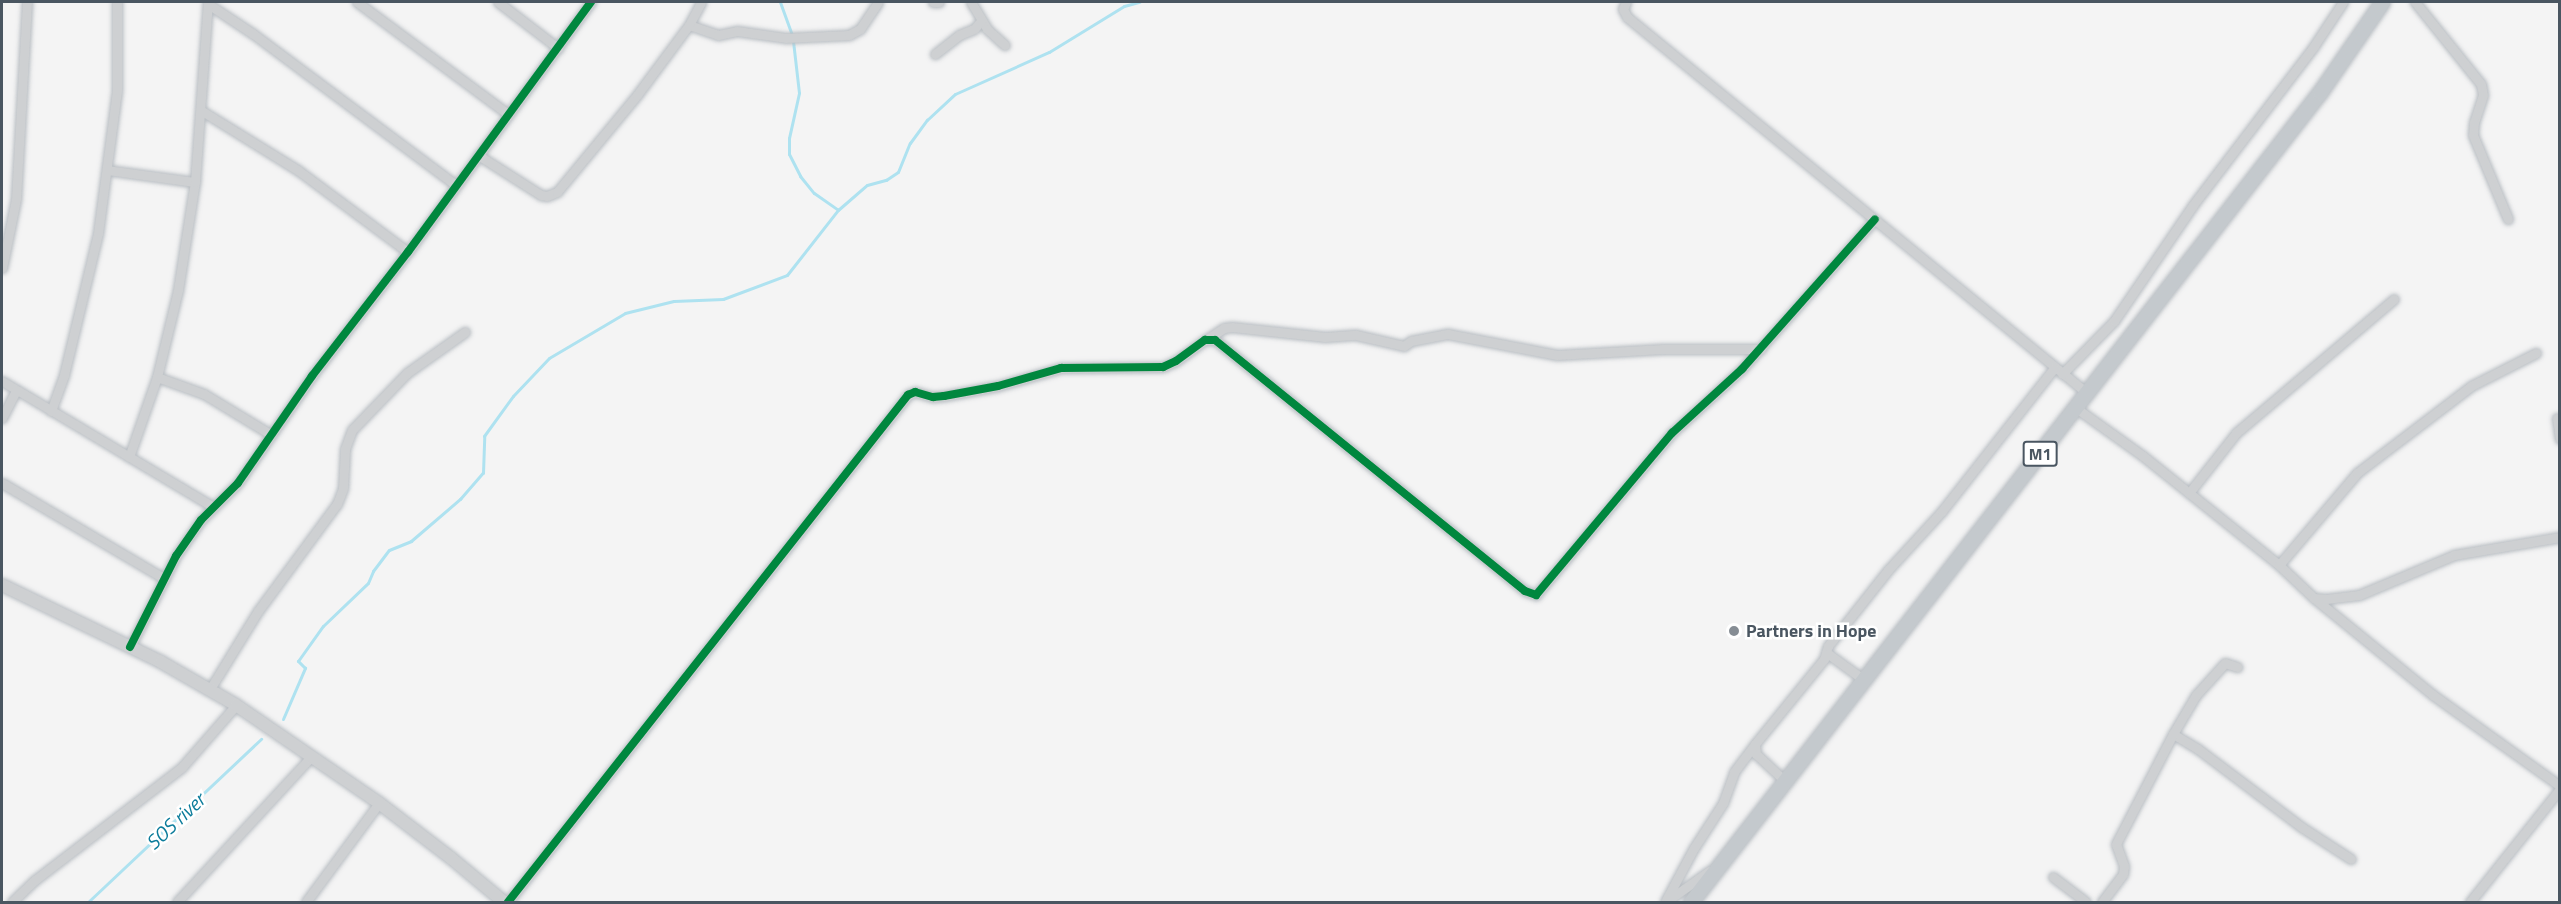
<!DOCTYPE html>
<html>
<head>
<meta charset="utf-8">
<style>
  body { margin:0 }
  #map { position:relative; width:2561px; height:904px; overflow:hidden; background:#f4f4f4; font-family:"Titillium Web",sans-serif }
  div>[style] { position:absolute }
  [style*='--x'] { left:calc(var(--x)*1px); top:calc(var(--y)*1px); width:calc(var(--w)*1px); rotate:calc(var(--a)*1deg) }
  .stream>* { height:3px; margin:-1.5px; padding:0 1.5px; transform-origin:1.5px; border-radius:1.5px; background:#aee2f0 }
  .roads { filter:drop-shadow(0 0 2px #b9bec3) drop-shadow(0 0 2px #b9bec3) }
  .minor>* { height:9px; margin:-4.5px; padding:0 4.5px; transform-origin:4.5px; border-radius:4.5px; background:#ced0d2 }
  .tertiary>* { height:12px; margin:-6px; padding:0 6px; transform-origin:6px; border-radius:6px; background:#ced0d2 }
  .trunk>* { height:15px; margin:-7.5px; padding:0 7.5px; transform-origin:7.5px; border-radius:7.5px; background:#c4c9cd }
  .cycleway>* { height:8px; margin:-4px; padding:0 4px; transform-origin:4px; border-radius:4px; background:#00873e }
  .dots>* { width:16px; height:16px; translate:-50% -50%; box-sizing:border-box; border:3px solid #fff; border-radius:50% }
  span { translate:-50% -50%; white-space:nowrap; text-align:center; line-height:1.15; -webkit-text-stroke:5px #fff; paint-order:stroke }
  .shield-label span { padding:2px 4px; background:#fff; border:2px solid; border-radius:4px; -webkit-text-stroke-width:0 }
  .shield-label { font-size:16px; color:#4a5661; font-weight:700 }
  .poi-label { font-size:18px; color:#4a5661; font-weight:700 }
  .left { translate:0 -50%; text-align:left }
  .water-label { font-size:20px; color:#0c7c9b; font-style:italic }
  .frame { position:absolute; inset:0; border:3px solid #4a5661; pointer-events:none }
</style>
</head>
<body>
<div id="map">
  <div class="stream">
    <div style="--x:780;--y:2;--w:35;--a:70"></div>
    <div style="--x:793;--y:41;--w:52;--a:83.4"></div>
    <div style="--x:799;--y:93;--w:46;--a:102.5"></div>
    <div style="--x:789;--y:138;--w:16;--a:90"></div>
    <div style="--x:789;--y:154;--w:25;--a:63"></div>
    <div style="--x:800;--y:176;--w:22;--a:51"></div>
    <div style="--x:814;--y:193;--w:29;--a:35"></div>
    <div style="--x:283;--y:719;--w:56;--a:-66.7"></div>
    <div style="--x:305;--y:668;--w:10;--a:-135"></div>
    <div style="--x:298;--y:661;--w:43;--a:-54.5"></div>
    <div style="--x:323;--y:626;--w:62;--a:-43.7"></div>
    <div style="--x:368;--y:583;--w:13;--a:-67"></div>
    <div style="--x:373;--y:571;--w:26;--a:-53"></div>
    <div style="--x:389;--y:550;--w:24;--a:-22"></div>
    <div style="--x:411;--y:541;--w:65;--a:-40.6"></div>
    <div style="--x:460;--y:499;--w:35;--a:-49"></div>
    <div style="--x:483;--y:473;--w:37;--a:-88"></div>
    <div style="--x:484;--y:436;--w:49;--a:-54.1"></div>
    <div style="--x:513;--y:396;--w:52;--a:-46.5"></div>
    <div style="--x:549;--y:358;--w:88;--a:-30.6"></div>
    <div style="--x:625;--y:313;--w:50;--a:-13.8"></div>
    <div style="--x:674;--y:301;--w:49;--a:-2.3"></div>
    <div style="--x:723;--y:299;--w:68;--a:-20.6"></div>
    <div style="--x:787;--y:275;--w:83;--a:-51.9"></div>
    <div style="--x:838;--y:210;--w:38;--a:-41"></div>
    <div style="--x:867;--y:185;--w:20;--a:-15"></div>
    <div style="--x:886;--y:180;--w:14;--a:-34"></div>
    <div style="--x:898;--y:172;--w:31;--a:-68"></div>
    <div style="--x:910;--y:143;--w:29;--a:-54"></div>
    <div style="--x:927;--y:120;--w:38;--a:-43"></div>
    <div style="--x:955;--y:94;--w:103;--a:-24.1"></div>
    <div style="--x:1049;--y:52;--w:88;--a:-31.5"></div>
    <div style="--x:1124;--y:6;--w:16;--a:-15"></div>
    <div style="--x:88;--y:902;--w:238;--a:-43.3"></div>
  </div>
  <div class="roads">
    <div class="minor">
      <div style="--x:357;--y:2;--w:189;--a:36.6"></div>
      <div style="--x:498;--y:2;--w:76;--a:37.5"></div>
      <div style="--x:933;--y:2;--w:6;--a:0"></div>
      <div style="--x:971;--y:2;--w:31;--a:59"></div>
      <div style="--x:987;--y:29;--w:24;--a:42"></div>
      <div style="--x:1626;--y:2;--w:8;--a:113"></div>
      <div style="--x:1623;--y:9;--w:9;--a:63"></div>
      <div style="--x:1627;--y:17;--w:594;--a:39.26"></div>
      <div style="--x:2415;--y:2;--w:105;--a:51.2"></div>
      <div style="--x:2481;--y:84;--w:11;--a:80"></div>
      <div style="--x:2483;--y:95;--w:28;--a:108"></div>
      <div style="--x:2474;--y:122;--w:13;--a:94"></div>
      <div style="--x:2473;--y:135;--w:91;--a:67.4"></div>
      <div style="--x:208;--y:4;--w:53;--a:33.4"></div>
      <div style="--x:252;--y:33;--w:254;--a:36.7"></div>
      <div style="--x:689;--y:25;--w:31;--a:19"></div>
      <div style="--x:718;--y:35;--w:19;--a:-12"></div>
      <div style="--x:737;--y:31;--w:49;--a:8.1"></div>
      <div style="--x:786;--y:38;--w:63;--a:-2.7"></div>
      <div style="--x:849;--y:35;--w:13;--a:-29"></div>
      <div style="--x:860;--y:29;--w:32;--a:-56"></div>
      <div style="--x:935;--y:54;--w:31;--a:-38"></div>
      <div style="--x:959;--y:35;--w:16;--a:-22"></div>
      <div style="--x:974;--y:29;--w:11;--a:-49"></div>
      <div style="--x:202;--y:111;--w:114;--a:31.7"></div>
      <div style="--x:299;--y:171;--w:136;--a:36.6"></div>
      <div style="--x:478;--y:155;--w:75;--a:32.4"></div>
      <div style="--x:541;--y:195;--w:6;--a:9"></div>
      <div style="--x:547;--y:196;--w:11;--a:-22"></div>
      <div style="--x:557;--y:192;--w:126;--a:-50.5"></div>
      <div style="--x:637;--y:95;--w:87;--a:-53.4"></div>
      <div style="--x:689;--y:25;--w:26;--a:-62"></div>
      <div style="--x:107;--y:170;--w:89;--a:7.8"></div>
      <div style="--x:2;--y:268;--w:70;--a:-78.5"></div>
      <div style="--x:16;--y:199;--w:197;--a:-86.8"></div>
      <div style="--x:1207;--y:339;--w:20;--a:-33"></div>
      <div style="--x:1224;--y:328;--w:8;--a:-7"></div>
      <div style="--x:1232;--y:327;--w:94;--a:6.1"></div>
      <div style="--x:1325;--y:337;--w:31;--a:-4"></div>
      <div style="--x:1356;--y:335;--w:49;--a:12.9"></div>
      <div style="--x:1404;--y:346;--w:9;--a:-36"></div>
      <div style="--x:1411;--y:341;--w:38;--a:-11"></div>
      <div style="--x:1448;--y:334;--w:111;--a:10.9"></div>
      <div style="--x:1557;--y:355;--w:106;--a:-3.2"></div>
      <div style="--x:1663;--y:349;--w:98;--a:0"></div>
      <div style="--x:2062;--y:374;--w:74;--a:-45.5"></div>
      <div style="--x:2114;--y:321;--w:140;--a:-55.7"></div>
      <div style="--x:2193;--y:205;--w:200;--a:-52.7"></div>
      <div style="--x:2314;--y:46;--w:53;--a:-56.6"></div>
      <div style="--x:157;--y:377;--w:50;--a:19.9"></div>
      <div style="--x:204;--y:394;--w:77;--a:31.2"></div>
      <div style="--x:2;--y:381;--w:246;--a:30.8"></div>
      <div style="--x:2076;--y:408;--w:82;--a:35.6"></div>
      <div style="--x:2143;--y:456;--w:174;--a:38.7"></div>
      <div style="--x:2279;--y:565;--w:48;--a:43.3"></div>
      <div style="--x:2314;--y:598;--w:154;--a:39.2"></div>
      <div style="--x:2433;--y:695;--w:156;--a:35.6"></div>
      <div style="--x:51;--y:411;--w:38;--a:-70"></div>
      <div style="--x:64;--y:375;--w:146;--a:-76.5"></div>
      <div style="--x:98;--y:233;--w:144;--a:-82.4"></div>
      <div style="--x:117;--y:90;--w:88;--a:-90"></div>
      <div style="--x:2;--y:418;--w:31;--a:-63"></div>
      <div style="--x:2557;--y:418;--w:21;--a:82"></div>
      <div style="--x:129;--y:457;--w:85;--a:-70.7"></div>
      <div style="--x:157;--y:377;--w:89;--a:-76.4"></div>
      <div style="--x:178;--y:290;--w:109;--a:-81.1"></div>
      <div style="--x:195;--y:182;--w:180;--a:-85.9"></div>
      <div style="--x:2;--y:483;--w:189;--a:30.5"></div>
      <div style="--x:2189;--y:493;--w:76;--a:-51.9"></div>
      <div style="--x:2236;--y:433;--w:207;--a:-40.3"></div>
      <div style="--x:2279;--y:565;--w:121;--a:-49.7"></div>
      <div style="--x:2357;--y:473;--w:143;--a:-37.3"></div>
      <div style="--x:2471;--y:386;--w:73;--a:-26.9"></div>
      <div style="--x:2314;--y:598;--w:12;--a:5"></div>
      <div style="--x:2326;--y:599;--w:33;--a:-7"></div>
      <div style="--x:2359;--y:595;--w:103;--a:-22.8"></div>
      <div style="--x:2454;--y:555;--w:108;--a:-9.6"></div>
      <div style="--x:130;--y:647;--w:102;--a:-63.2"></div>
      <div style="--x:176;--y:556;--w:44;--a:-55.2"></div>
      <div style="--x:201;--y:520;--w:52;--a:-45"></div>
      <div style="--x:238;--y:483;--w:130;--a:-55.3"></div>
      <div style="--x:312;--y:376;--w:157;--a:-52.3"></div>
      <div style="--x:408;--y:252;--w:310;--a:-53.8"></div>
      <div style="--x:1827;--y:653;--w:46;--a:36.1"></div>
      <div style="--x:210;--y:689;--w:92;--a:-58.4"></div>
      <div style="--x:258;--y:611;--w:133;--a:-53.6"></div>
      <div style="--x:337;--y:504;--w:17;--a:-69"></div>
      <div style="--x:343;--y:488;--w:39;--a:-87"></div>
      <div style="--x:345;--y:449;--w:20;--a:-70"></div>
      <div style="--x:352;--y:430;--w:79;--a:-46"></div>
      <div style="--x:407;--y:373;--w:71;--a:-35.3"></div>
      <div style="--x:2173;--y:734;--w:29;--a:31"></div>
      <div style="--x:2198;--y:749;--w:131;--a:37"></div>
      <div style="--x:2303;--y:828;--w:57;--a:32.9"></div>
      <div style="--x:1785;--y:781;--w:40;--a:-137"></div>
      <div style="--x:1756;--y:754;--w:10;--a:-96"></div>
      <div style="--x:1755;--y:744;--w:109;--a:-50.9"></div>
      <div style="--x:1824;--y:659;--w:14;--a:-73"></div>
      <div style="--x:1828;--y:646;--w:97;--a:-51.7"></div>
      <div style="--x:1888;--y:570;--w:80;--a:-47.5"></div>
      <div style="--x:1942;--y:511;--w:182;--a:-51.9"></div>
      <div style="--x:2053;--y:877;--w:41;--a:37.1"></div>
      <div style="--x:1667;--y:901;--w:52;--a:-35.5"></div>
      <div style="--x:12;--y:902;--w:32;--a:-44"></div>
      <div style="--x:35;--y:880;--w:185;--a:-37.5"></div>
      <div style="--x:182;--y:767;--w:82;--a:-48.9"></div>
      <div style="--x:177;--y:902;--w:196;--a:-47.3"></div>
      <div style="--x:306;--y:902;--w:123;--a:-53.6"></div>
      <div style="--x:508;--y:902;--w:646;--a:-51.73"></div>
      <div style="--x:908;--y:395;--w:8;--a:-23"></div>
      <div style="--x:915;--y:392;--w:19;--a:16"></div>
      <div style="--x:933;--y:397;--w:11;--a:-5"></div>
      <div style="--x:944;--y:396;--w:55;--a:-10.5"></div>
      <div style="--x:998;--y:386;--w:66;--a:-15.9"></div>
      <div style="--x:1061;--y:368;--w:102;--a:-0.6"></div>
      <div style="--x:1163;--y:367;--w:14;--a:-25"></div>
      <div style="--x:1176;--y:361;--w:36;--a:-36"></div>
      <div style="--x:1205;--y:340;--w:10;--a:0"></div>
      <div style="--x:1215;--y:340;--w:399;--a:39"></div>
      <div style="--x:1525;--y:591;--w:12;--a:20"></div>
      <div style="--x:1536;--y:595;--w:212;--a:-50"></div>
      <div style="--x:1672;--y:433;--w:95;--a:-42.4"></div>
      <div style="--x:1742;--y:369;--w:200;--a:-48.4"></div>
      <div style="--x:1665;--y:902;--w:61;--a:-61.8"></div>
      <div style="--x:1694;--y:848;--w:54;--a:-57.2"></div>
      <div style="--x:1723;--y:803;--w:33;--a:-70"></div>
      <div style="--x:1734;--y:772;--w:35;--a:-53"></div>
      <div style="--x:2102;--y:902;--w:35;--a:-53"></div>
      <div style="--x:2123;--y:874;--w:8;--a:-83"></div>
      <div style="--x:2124;--y:866;--w:23;--a:-110"></div>
      <div style="--x:2116;--y:844;--w:124;--a:-62.6"></div>
      <div style="--x:2173;--y:734;--w:45;--a:-59.5"></div>
      <div style="--x:2196;--y:695;--w:43;--a:-47.8"></div>
      <div style="--x:2225;--y:663;--w:13;--a:18"></div>
      <div style="--x:2470;--y:902;--w:144;--a:-51.5"></div>
    </div>
    <div class="tertiary">
      <div style="--x:2;--y:585;--w:177;--a:25.8"></div>
      <div style="--x:161;--y:662;--w:86;--a:29.8"></div>
      <div style="--x:236;--y:705;--w:173;--a:34.4"></div>
      <div style="--x:379;--y:803;--w:91;--a:37.4"></div>
      <div style="--x:451;--y:858;--w:69;--a:39.7"></div>
    </div>
    <div class="trunk">
      <div style="--x:1691;--y:902;--w:1026;--a:-52.17"></div>
      <div style="--x:2320;--y:92;--w:109;--a:-55.4"></div>
    </div>
  </div>
  <div class="cycleway">
    <div style="--x:130;--y:647;--w:102;--a:-63.2"></div>
    <div style="--x:176;--y:556;--w:44;--a:-55.2"></div>
    <div style="--x:201;--y:520;--w:52;--a:-45"></div>
    <div style="--x:238;--y:483;--w:130;--a:-55.3"></div>
    <div style="--x:312;--y:376;--w:157;--a:-52.3"></div>
    <div style="--x:408;--y:252;--w:310;--a:-53.8"></div>
    <div style="--x:508;--y:902;--w:646;--a:-51.73"></div>
    <div style="--x:908;--y:395;--w:8;--a:-23"></div>
    <div style="--x:915;--y:392;--w:19;--a:16"></div>
    <div style="--x:933;--y:397;--w:11;--a:-5"></div>
    <div style="--x:944;--y:396;--w:55;--a:-10.5"></div>
    <div style="--x:998;--y:386;--w:66;--a:-15.9"></div>
    <div style="--x:1061;--y:368;--w:102;--a:-0.6"></div>
    <div style="--x:1163;--y:367;--w:14;--a:-25"></div>
    <div style="--x:1176;--y:361;--w:36;--a:-36"></div>
    <div style="--x:1205;--y:340;--w:10;--a:0"></div>
    <div style="--x:1215;--y:340;--w:399;--a:39"></div>
    <div style="--x:1525;--y:591;--w:12;--a:20"></div>
    <div style="--x:1536;--y:595;--w:212;--a:-50"></div>
    <div style="--x:1672;--y:433;--w:95;--a:-42.4"></div>
    <div style="--x:1742;--y:369;--w:200;--a:-48.4"></div>
  </div>
  <div class="dots">
    <div style="left:1734px;top:631px;background:#868d94"></div>
  </div>
  <div class="shield-label">
    <span style="left:2040px;top:454px">M1</span>
  </div>
  <div class="poi-label">
    <span class="left" style="left:1746px;top:631px">Partners in Hope</span>
  </div>
  <div class="water-label">
    <span style="left:175px;top:821px;rotate:-43deg">SOS river</span>
  </div>
  <div class="frame"></div>
</div>
</body>
</html>
